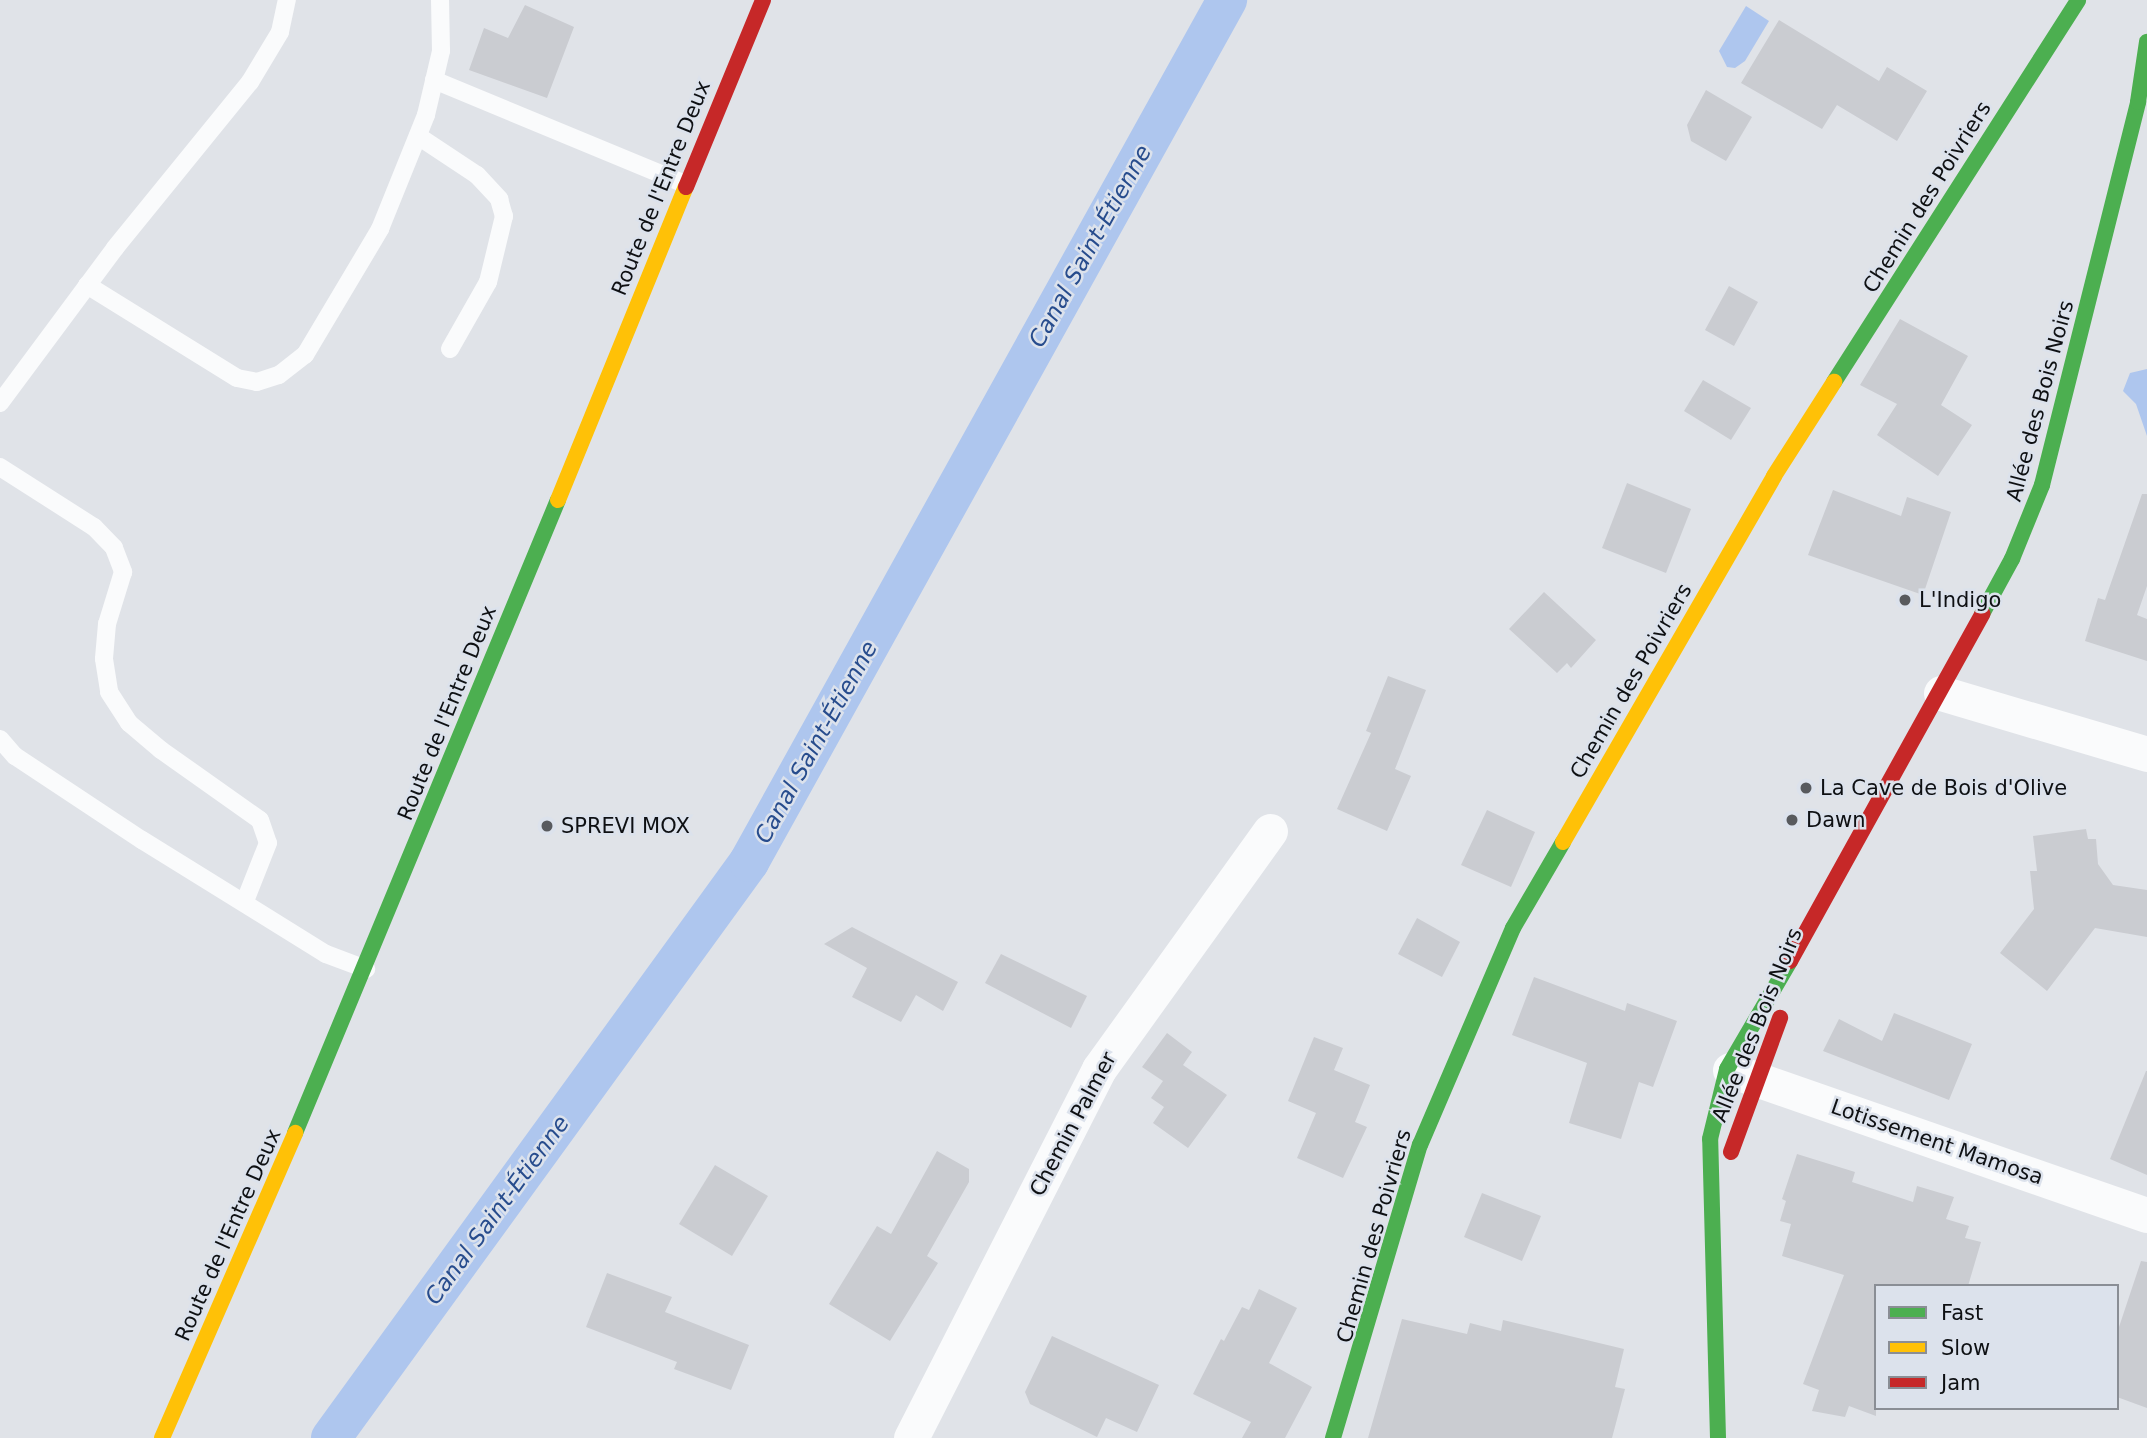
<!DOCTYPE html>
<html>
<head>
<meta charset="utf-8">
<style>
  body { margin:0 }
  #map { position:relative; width:2147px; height:1438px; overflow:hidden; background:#e0e3e8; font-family:"DejaVu Sans",sans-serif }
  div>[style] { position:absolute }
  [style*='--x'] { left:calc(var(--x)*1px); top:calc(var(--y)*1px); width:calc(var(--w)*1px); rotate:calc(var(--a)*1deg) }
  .water>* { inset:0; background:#aec6ee }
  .canal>* { height:40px; margin:-20px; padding:0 20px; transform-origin:20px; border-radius:20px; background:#aec6ee }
  .building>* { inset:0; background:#caccd1 }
  .lane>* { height:18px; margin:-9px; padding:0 9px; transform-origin:9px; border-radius:9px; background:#fafbfc }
  .street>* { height:35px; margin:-17.5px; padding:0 17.5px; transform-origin:17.5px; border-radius:17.5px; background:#fafbfc }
  .fast>* { height:16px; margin:-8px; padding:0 8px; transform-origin:8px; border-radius:8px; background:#4caf50 }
  .slow>* { height:16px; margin:-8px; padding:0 8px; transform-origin:8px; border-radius:8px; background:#ffc107 }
  .jam>* { height:16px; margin:-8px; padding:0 8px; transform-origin:8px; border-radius:8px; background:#c62828 }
  .dots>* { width:19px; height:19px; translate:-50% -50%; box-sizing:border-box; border:4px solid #dce2ec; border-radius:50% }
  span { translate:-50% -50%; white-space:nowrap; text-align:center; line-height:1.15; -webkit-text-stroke:5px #dce2ec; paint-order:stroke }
  .street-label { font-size:21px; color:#0e1013 }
  .poi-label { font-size:21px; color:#0e1013 }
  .left { translate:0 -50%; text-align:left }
  .water-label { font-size:23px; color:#274c8d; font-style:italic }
  .legend { position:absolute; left:1874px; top:1284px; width:245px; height:126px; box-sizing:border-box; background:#dce2ec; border:2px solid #8a8e95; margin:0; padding:9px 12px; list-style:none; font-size:21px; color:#0e1013 }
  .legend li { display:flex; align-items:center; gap:14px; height:35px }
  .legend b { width:35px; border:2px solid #8a8e95 }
</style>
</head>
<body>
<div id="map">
  <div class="water">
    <div style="clip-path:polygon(1746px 6px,1769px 21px,1745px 61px,1735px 68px,1727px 67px,1719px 51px)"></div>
    <div style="clip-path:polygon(2147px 369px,2147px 436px,2136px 404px,2123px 391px,2130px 373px)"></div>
  </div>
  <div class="canal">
    <div style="--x:331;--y:1438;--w:712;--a:-54.03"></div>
    <div style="--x:749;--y:862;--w:986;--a:-60.99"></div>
  </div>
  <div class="building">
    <div style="clip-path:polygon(525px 5px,574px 27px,547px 98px,469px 70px,484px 28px,508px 38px)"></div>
    <div style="clip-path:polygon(1779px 20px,1879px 81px,1887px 67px,1927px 91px,1897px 141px,1837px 105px,1822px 129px,1741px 83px)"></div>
    <div style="clip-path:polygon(1706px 90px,1752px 117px,1726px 161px,1691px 141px,1687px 125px)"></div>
    <div style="clip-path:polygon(1729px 286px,1758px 302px,1734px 346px,1705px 330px)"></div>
    <div style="clip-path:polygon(1900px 319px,1968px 356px,1941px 405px,1972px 425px,1938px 476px,1877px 435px,1897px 404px,1860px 385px)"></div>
    <div style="clip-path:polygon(1703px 380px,1751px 408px,1731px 440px,1684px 411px)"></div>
    <div style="clip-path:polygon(1627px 483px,1691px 509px,1666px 573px,1602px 548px)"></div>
    <div style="clip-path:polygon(1833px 490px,1901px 516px,1907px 497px,1951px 512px,1923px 595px,1808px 555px)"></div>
    <div style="clip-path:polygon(2142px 494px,2147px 494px,2147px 586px,2137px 615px,2147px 619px,2147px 661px,2085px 641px,2098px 598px,2105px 600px)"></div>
    <div style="clip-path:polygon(1544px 592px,1596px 640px,1571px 668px,1567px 663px,1557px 673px,1509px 629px)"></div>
    <div style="clip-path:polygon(1388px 676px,1426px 690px,1395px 769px,1411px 776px,1387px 831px,1337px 809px,1371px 733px,1366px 731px)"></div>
    <div style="clip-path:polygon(1487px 810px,1535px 832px,1511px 887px,1461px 865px)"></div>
    <div style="clip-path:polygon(2086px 829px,2088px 839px,2096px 839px,2098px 864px,2113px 885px,2147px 890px,2147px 937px,2095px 928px,2047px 991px,2000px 953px,2034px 909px,2030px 871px,2037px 871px,2033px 836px)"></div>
    <div style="clip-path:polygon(1417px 918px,1460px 942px,1442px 977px,1398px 954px)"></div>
    <div style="clip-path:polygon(852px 927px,958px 982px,943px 1011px,916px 995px,901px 1022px,852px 997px,867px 968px,824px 944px)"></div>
    <div style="clip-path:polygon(1001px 954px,1087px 996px,1071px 1028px,985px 983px)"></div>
    <div style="clip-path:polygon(1534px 977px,1625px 1011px,1627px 1003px,1677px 1021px,1653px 1087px,1639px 1082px,1621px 1139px,1569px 1123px,1587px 1063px,1512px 1035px)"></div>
    <div style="clip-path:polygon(1894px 1013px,1972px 1044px,1949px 1100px,1823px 1051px,1839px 1019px,1882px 1041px)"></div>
    <div style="clip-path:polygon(1167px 1033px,1192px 1052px,1183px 1065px,1227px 1095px,1188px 1148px,1153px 1123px,1164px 1107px,1151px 1098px,1163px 1081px,1142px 1067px)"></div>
    <div style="clip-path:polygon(1314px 1037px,1343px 1048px,1334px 1070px,1370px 1085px,1355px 1122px,1367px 1127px,1343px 1178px,1297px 1158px,1316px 1113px,1288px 1101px)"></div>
    <div style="clip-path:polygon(2146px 1071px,2147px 1071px,2147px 1175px,2110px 1159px)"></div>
    <div style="clip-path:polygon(937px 1151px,969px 1169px,969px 1182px,927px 1256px,938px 1263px,890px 1341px,829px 1304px,877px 1226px,891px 1234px)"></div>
    <div style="clip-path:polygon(1797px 1154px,1855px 1172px,1852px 1182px,1913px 1202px,1917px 1186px,1954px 1197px,1946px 1219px,1969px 1226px,1965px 1238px,1981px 1242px,1968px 1286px,1876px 1286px,1876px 1416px,1849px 1406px,1845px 1417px,1812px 1411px,1819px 1390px,1803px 1384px,1844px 1275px,1782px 1256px,1791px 1224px,1780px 1221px,1786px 1201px,1782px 1199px)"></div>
    <div style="clip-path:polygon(715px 1165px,768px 1196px,732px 1256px,679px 1224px)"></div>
    <div style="clip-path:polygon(1482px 1193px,1541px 1216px,1522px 1261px,1464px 1237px)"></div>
    <div style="clip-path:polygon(2141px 1261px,2147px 1262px,2147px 1408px,2117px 1397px,2117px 1333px)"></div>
    <div style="clip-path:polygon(607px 1273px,672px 1297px,665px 1312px,749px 1345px,731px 1390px,674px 1369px,677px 1362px,586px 1327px)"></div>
    <div style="clip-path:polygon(1259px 1289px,1297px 1308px,1269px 1363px,1312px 1387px,1285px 1438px,1242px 1438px,1251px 1422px,1193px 1394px,1221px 1339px,1224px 1341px,1242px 1307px,1249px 1310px)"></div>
    <div style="clip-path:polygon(1402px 1319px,1467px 1334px,1470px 1323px,1501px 1331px,1503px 1320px,1624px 1349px,1615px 1387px,1625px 1389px,1612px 1438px,1368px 1438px)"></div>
    <div style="clip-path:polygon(1052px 1336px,1159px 1385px,1137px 1432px,1106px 1418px,1097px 1437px,1030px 1404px,1025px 1392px)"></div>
  </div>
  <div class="lane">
    <div style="--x:434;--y:80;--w:272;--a:22.5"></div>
    <div style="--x:418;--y:136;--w:71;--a:33.5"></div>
    <div style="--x:477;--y:175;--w:33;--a:47"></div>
    <div style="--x:499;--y:199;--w:18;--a:74"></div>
    <div style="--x:504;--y:216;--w:68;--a:103.6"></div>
    <div style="--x:488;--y:282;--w:77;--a:119.6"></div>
    <div style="--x:87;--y:285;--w:176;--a:31.8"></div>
    <div style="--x:237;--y:378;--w:20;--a:11"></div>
    <div style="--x:257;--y:382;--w:23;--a:-18"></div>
    <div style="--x:279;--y:375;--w:33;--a:-38"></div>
    <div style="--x:305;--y:355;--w:147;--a:-59.2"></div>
    <div style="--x:380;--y:229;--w:123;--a:-68"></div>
    <div style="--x:426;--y:115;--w:66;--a:-76.8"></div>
    <div style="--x:441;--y:51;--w:51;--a:-91.1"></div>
    <div style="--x:0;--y:403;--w:193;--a:-53.4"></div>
    <div style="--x:115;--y:248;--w:214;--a:-50.9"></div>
    <div style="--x:250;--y:82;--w:58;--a:-59"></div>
    <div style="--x:280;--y:32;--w:33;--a:-78"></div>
    <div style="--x:0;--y:467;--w:112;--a:32.6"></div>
    <div style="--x:94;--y:527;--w:29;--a:46"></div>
    <div style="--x:114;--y:548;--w:26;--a:69"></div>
    <div style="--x:123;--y:572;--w:54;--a:107.1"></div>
    <div style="--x:107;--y:624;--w:35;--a:95"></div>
    <div style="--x:104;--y:659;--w:33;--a:81"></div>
    <div style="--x:109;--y:692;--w:37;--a:57"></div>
    <div style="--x:129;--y:723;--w:42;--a:40.2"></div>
    <div style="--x:161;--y:750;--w:121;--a:35.3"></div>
    <div style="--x:260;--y:820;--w:24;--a:71"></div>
    <div style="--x:268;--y:843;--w:62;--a:111.6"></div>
    <div style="--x:0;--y:739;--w:23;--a:49"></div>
    <div style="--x:15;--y:756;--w:152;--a:33.5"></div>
    <div style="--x:142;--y:840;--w:216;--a:31.8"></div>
    <div style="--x:326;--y:954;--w:43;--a:20.6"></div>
  </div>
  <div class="street">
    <div style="--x:1941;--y:693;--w:215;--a:16.5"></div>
    <div style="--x:1730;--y:1070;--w:441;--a:19.2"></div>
    <div style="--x:911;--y:1438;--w:414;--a:-63"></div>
    <div style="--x:1099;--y:1069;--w:293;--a:-54.3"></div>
  </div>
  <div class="fast">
    <div style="--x:1834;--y:382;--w:453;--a:-57.4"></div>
    <div style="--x:1982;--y:614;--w:63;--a:-61.4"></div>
    <div style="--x:2012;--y:559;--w:80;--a:-67.9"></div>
    <div style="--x:2042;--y:485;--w:395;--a:-75.9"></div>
    <div style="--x:2138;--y:102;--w:61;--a:-81.5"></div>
    <div style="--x:295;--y:1133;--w:685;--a:-67.44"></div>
    <div style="--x:1333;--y:1438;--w:306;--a:-73.5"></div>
    <div style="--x:1420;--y:1145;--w:236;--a:-66.8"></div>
    <div style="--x:1513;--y:928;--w:99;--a:-59.8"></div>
    <div style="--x:1718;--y:1438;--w:299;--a:-91.5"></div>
    <div style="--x:1710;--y:1139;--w:72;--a:-76.3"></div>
    <div style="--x:1727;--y:1069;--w:125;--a:-59.7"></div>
  </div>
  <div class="slow">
    <div style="--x:558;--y:500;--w:338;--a:-67.8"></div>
    <div style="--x:1563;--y:842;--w:422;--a:-60"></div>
    <div style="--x:1774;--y:476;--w:112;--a:-57.4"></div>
    <div style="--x:162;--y:1438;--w:333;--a:-66.4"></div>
  </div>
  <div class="jam">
    <div style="--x:686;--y:187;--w:202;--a:-67.6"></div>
    <div style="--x:1790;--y:961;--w:397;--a:-61"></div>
    <div style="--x:1731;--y:1152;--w:143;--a:-69.9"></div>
  </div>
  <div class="dots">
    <div style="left:1905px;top:600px;background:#585a5e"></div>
    <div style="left:1806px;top:788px;background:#585a5e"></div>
    <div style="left:1792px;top:820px;background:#585a5e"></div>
    <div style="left:547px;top:826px;background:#585a5e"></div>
  </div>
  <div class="street-label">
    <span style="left:661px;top:188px;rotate:-68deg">Route de l'Entre Deux</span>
    <span style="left:1927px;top:197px;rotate:-58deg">Chemin des Poivriers</span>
    <span style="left:2040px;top:401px;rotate:-75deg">Allée des Bois Noirs</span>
    <span style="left:1631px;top:681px;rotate:-60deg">Chemin des Poivriers</span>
    <span style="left:447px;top:713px;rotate:-68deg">Route de l'Entre Deux</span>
    <span style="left:1757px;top:1025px;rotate:-68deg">Allée des Bois Noirs</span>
    <span style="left:1073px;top:1124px;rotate:-62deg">Chemin Palmer</span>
    <span style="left:1937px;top:1142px;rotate:19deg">Lotissement Mamosa</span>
    <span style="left:228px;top:1235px;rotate:-66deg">Route de l'Entre Deux</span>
    <span style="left:1374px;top:1236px;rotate:-74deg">Chemin des Poivriers</span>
  </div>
  <div class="poi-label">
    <span class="left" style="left:1919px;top:600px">L'Indigo</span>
    <span class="left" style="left:1820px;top:788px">La Cave de Bois d'Olive</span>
    <span class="left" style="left:1806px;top:820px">Dawn</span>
    <span class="left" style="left:561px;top:826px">SPREVI MOX</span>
  </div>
  <div class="water-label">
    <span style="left:1090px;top:246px;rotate:-61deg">Canal Saint-Étienne</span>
    <span style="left:816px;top:742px;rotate:-61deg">Canal Saint-Étienne</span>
    <span style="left:497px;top:1210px;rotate:-54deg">Canal Saint-Étienne</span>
  </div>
  <ul class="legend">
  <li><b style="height:9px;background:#4caf50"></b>Fast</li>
  <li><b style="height:9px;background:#ffc107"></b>Slow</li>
  <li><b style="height:9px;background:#c62828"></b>Jam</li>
  </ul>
</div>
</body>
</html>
